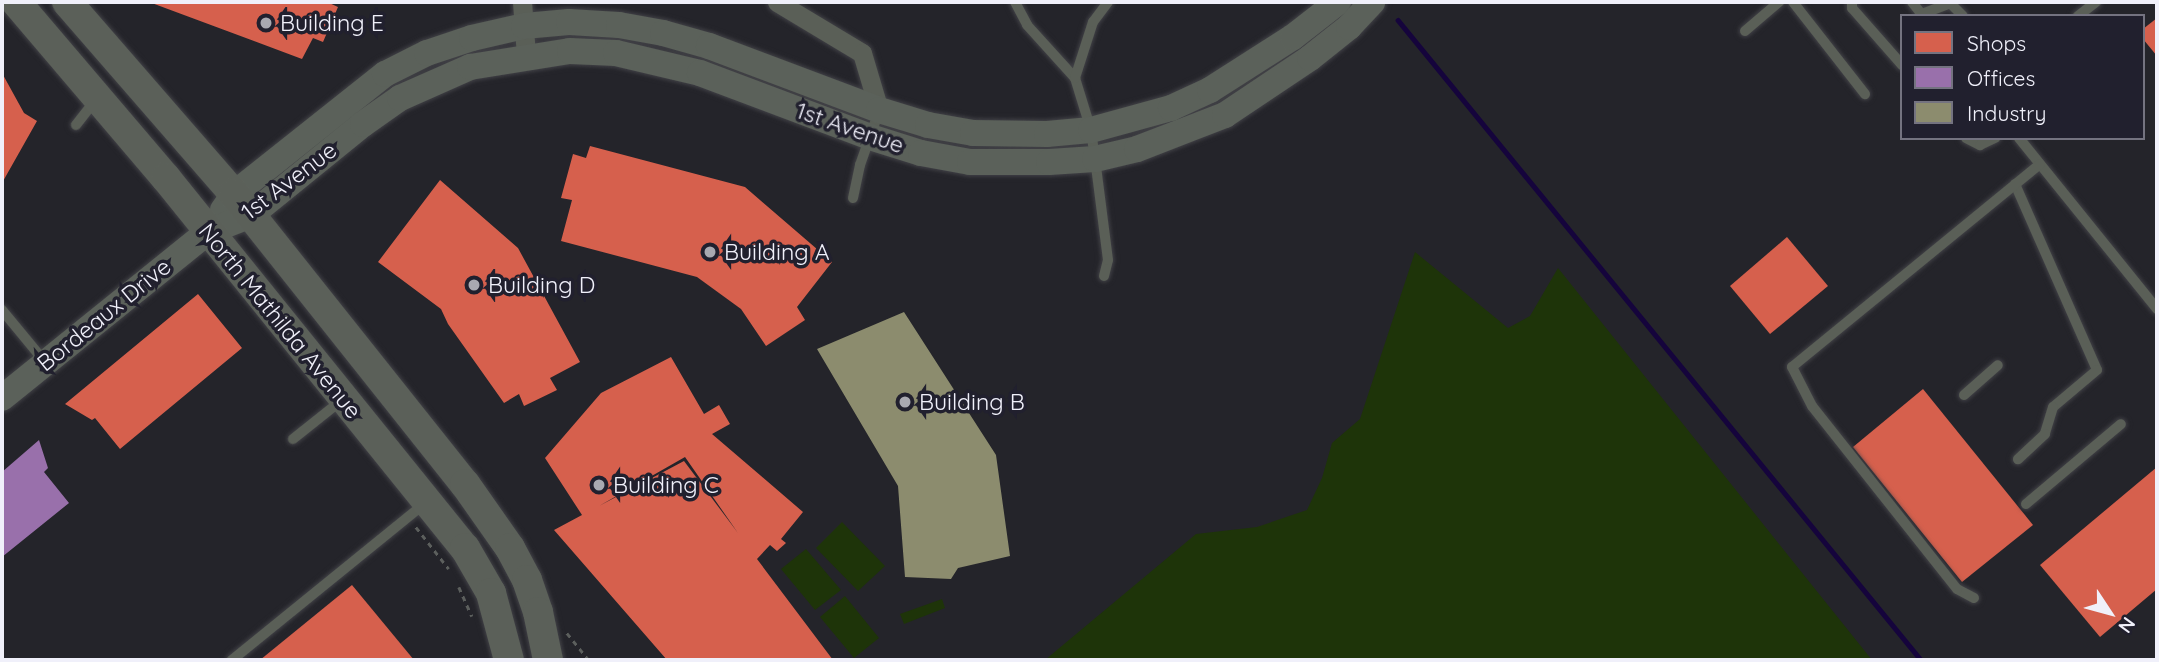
<!DOCTYPE html>
<html>
<head>
<meta charset="utf-8">
<style>
  body { margin:0 }
  #map { position:relative; width:2159px; height:662px; overflow:hidden; background:#24242a; font-family:Quicksand,sans-serif }
  div>[style] { position:absolute }
  [style*='--x'] { left:calc(var(--x)*1px); top:calc(var(--y)*1px); width:calc(var(--w)*1px); rotate:calc(var(--a)*1deg) }
  .green>* { inset:0; background:#1e3409 }
  .shops>* { inset:0; background:#d6604d }
  .offices>* { inset:0; background:#9970ab }
  .industry>* { inset:0; background:#8c8c6e }
  .stream>* { height:4.5px; margin:-2.25px; padding:0 2.25px; transform-origin:2.25px; border-radius:2.25px; background:#15043c }
  .path>* { height:2.5px; margin-top:-1.25px; transform-origin:0; background:repeating-linear-gradient(90deg,#5c5f5d 0 5px,transparent 0 10px) }
  .roads { filter:drop-shadow(0 0 2px #414146) drop-shadow(0 0 2px #414146) }
  .lane>* { height:10px; margin:-5px; padding:0 5px; transform-origin:5px; border-radius:5px; background:#5a5f57 }
  .street>* { height:19px; margin:-9.5px; padding:0 9.5px; transform-origin:9.5px; border-radius:9.5px; background:#5a5f57 }
  .secondary>* { height:26px; margin:-13px; padding:0 13px; transform-origin:13px; border-radius:13px; background:#5b615a }
  .primary>* { height:30px; margin:-15px; padding:0 15px; transform-origin:15px; border-radius:15px; background:#5b6059 }
  .dots>* { width:19px; height:19px; translate:-50% -50%; box-sizing:border-box; border:4px solid #21202e; border-radius:50% }
  span { translate:-50% -50%; white-space:nowrap; text-align:center; line-height:1.15; -webkit-text-stroke:7px #21202e; paint-order:stroke }
  .poi-label { font-size:23px; color:#f0f0fa }
  .left { translate:0 -50%; text-align:left }
  .street-label { font-size:23px; color:#f0f0fa }
  .frame { position:absolute; inset:0; border:4px solid #f0f0fa; pointer-events:none }
  .legend { position:absolute; left:1900px; top:14px; width:245px; height:126px; box-sizing:border-box; background:#21202e; border:2px solid #747380; margin:0; padding:9px 12px; list-style:none; font-size:21px; color:#f0f0fa }
  .legend li { display:flex; align-items:center; gap:14px; height:35px }
  .legend b { width:35px; border:2px solid #747380 }
  .north { position:absolute; left:2075px; top:578px; width:70px; height:70px; -webkit-text-stroke:5px #21202e; paint-order:stroke; rotate:126deg; font-size:19px; font-weight:700; line-height:28px; text-align:center; color:#f0f0fa }
  .north::after { content:''; display:block; margin:auto; width:24px; height:32px; background:#f0f0fa; clip-path:polygon(50% 0,100% 100%,50% 72%,0 100%) }
</style>
</head>
<body>
<div id="map">
  <div class="green">
    <div style="clip-path:polygon(1415px 252px,1508px 328px,1530px 316px,1558px 268px,1872px 660px,1045px 660px,1196px 534px,1257px 527px,1307px 510px,1322px 478px,1332px 443px,1360px 419px)"></div>
    <div style="clip-path:polygon(842px 522px,885px 566px,858px 591px,816px 548px)"></div>
    <div style="clip-path:polygon(806px 549px,841px 590px,815px 610px,781px 569px)"></div>
    <div style="clip-path:polygon(845px 596px,879px 638px,854px 658px,820px 617px)"></div>
    <div style="clip-path:polygon(942px 599px,945px 608px,904px 624px,900px 614px)"></div>
  </div>
  <div class="shops">
    <div style="clip-path:polygon(149px 2px,327px 2px,338px 7px,323px 42px,313px 38px,302px 59px)"></div>
    <div style="clip-path:polygon(2157px 18px,2157px 56px,2143px 39px,2143px 29px)"></div>
    <div style="clip-path:polygon(2px 73px,24px 113px,37px 121px,2px 183px)"></div>
    <div style="clip-path:polygon(590px 146px,745px 187px,832px 262px,797px 307px,805px 320px,766px 346px,741px 309px,697px 277px,561px 241px,572px 200px,561px 198px,573px 154px,586px 158px)"></div>
    <div style="clip-path:polygon(440px 180px,518px 248px,580px 362px,550px 378px,557px 390px,524px 406px,519px 394px,504px 403px,448px 324px,441px 309px,378px 262px)"></div>
    <div style="clip-path:polygon(1787px 237px,1828px 286px,1770px 334px,1730px 286px)"></div>
    <div style="clip-path:polygon(198px 294px,242px 348px,120px 449px,95px 418px,92px 420px,65px 404px)"></div>
    <div style="clip-path:polygon(evenodd,671px 357px,704px 414px,719px 405px,730px 424px,712px 434px,803px 512px,781px 539px,786px 543px,777px 551px,770px 545px,757px 559px,833px 660px,667px 660px,554px 530px,582px 515px,545px 458px,601px 393px,671px 357px,685px 457px,738px 533px,684px 461px,599px 506px,685px 457px)"></div>
    <div style="clip-path:polygon(1923px 389px,2033px 525px,1962px 582px,1853px 447px)"></div>
    <div style="clip-path:polygon(2157px 467px,2157px 589px,2100px 637px,2040px 565px)"></div>
    <div style="clip-path:polygon(352px 585px,414px 660px,260px 660px)"></div>
  </div>
  <div class="offices">
    <div style="clip-path:polygon(39px 440px,48px 468px,44px 472px,69px 503px,2px 557px,2px 472px)"></div>
  </div>
  <div class="industry">
    <div style="clip-path:polygon(904px 312px,996px 455px,1010px 556px,958px 568px,951px 579px,905px 577px,898px 486px,817px 349px)"></div>
  </div>
  <div class="stream">
    <div style="--x:1398;--y:20;--w:827;--a:50.74"></div>
  </div>
  <div class="path">
    <div style="--x:416;--y:527;--w:53;--a:51.8"></div>
    <div style="--x:459;--y:587;--w:32;--a:66"></div>
    <div style="--x:567;--y:633;--w:35;--a:51"></div>
  </div>
  <div class="roads">
    <div class="lane">
      <div style="--x:1015;--y:2;--w:26;--a:62"></div>
      <div style="--x:1027;--y:25;--w:72;--a:47.8"></div>
      <div style="--x:1793;--y:2;--w:117;--a:52"></div>
      <div style="--x:1852;--y:2;--w:6;--a:90"></div>
      <div style="--x:1852;--y:8;--w:76;--a:48.7"></div>
      <div style="--x:1912;--y:2;--w:18;--a:52"></div>
      <div style="--x:1950;--y:3;--w:18;--a:45"></div>
      <div style="--x:1922;--y:14;--w:30;--a:-21"></div>
      <div style="--x:2078;--y:16;--w:23;--a:-38"></div>
      <div style="--x:1745;--y:31;--w:45;--a:-40.5"></div>
      <div style="--x:76;--y:125;--w:33;--a:-52"></div>
      <div style="--x:1966;--y:138;--w:16;--a:27"></div>
      <div style="--x:1980;--y:145;--w:17;--a:-25"></div>
      <div style="--x:2019;--y:138;--w:220;--a:51.1"></div>
      <div style="--x:2015;--y:184;--w:203;--a:66.2"></div>
      <div style="--x:2097;--y:370;--w:57;--a:139.9"></div>
      <div style="--x:2053;--y:407;--w:28;--a:107"></div>
      <div style="--x:2045;--y:434;--w:37;--a:137"></div>
      <div style="--x:853;--y:198;--w:34;--a:-78"></div>
      <div style="--x:860;--y:165;--w:57;--a:-70.6"></div>
      <div style="--x:1104;--y:276;--w:16;--a:-76"></div>
      <div style="--x:1108;--y:260;--w:102;--a:-97.3"></div>
      <div style="--x:1095;--y:159;--w:29;--a:-98"></div>
      <div style="--x:1091;--y:130;--w:54;--a:-107.1"></div>
      <div style="--x:1075;--y:78;--w:59;--a:-72.2"></div>
      <div style="--x:1093;--y:22;--w:25;--a:-53"></div>
      <div style="--x:2;--y:310;--w:67;--a:50.4"></div>
      <div style="--x:1964;--y:395;--w:45;--a:-41.4"></div>
      <div style="--x:293;--y:439;--w:63;--a:-38.5"></div>
      <div style="--x:2026;--y:504;--w:124;--a:-40.1"></div>
      <div style="--x:1974;--y:598;--w:19;--a:-152"></div>
      <div style="--x:1957;--y:589;--w:233;--a:-128.4"></div>
      <div style="--x:1812;--y:406;--w:44;--a:-117.1"></div>
      <div style="--x:1792;--y:367;--w:320;--a:-39.3"></div>
      <div style="--x:232;--y:660;--w:249;--a:-39.1"></div>
    </div>
    <div class="street">
      <div style="--x:522;--y:2;--w:53;--a:85.7"></div>
      <div style="--x:777;--y:2;--w:99;--a:31"></div>
      <div style="--x:862;--y:53;--w:59;--a:73.4"></div>
    </div>
    <div class="secondary">
      <div style="--x:223;--y:210;--w:19;--a:-55"></div>
      <div style="--x:234;--y:194;--w:193;--a:-38.5"></div>
      <div style="--x:385;--y:74;--w:47;--a:-26.6"></div>
      <div style="--x:427;--y:53;--w:47;--a:-18.4"></div>
      <div style="--x:472;--y:38;--w:53;--a:-13"></div>
      <div style="--x:524;--y:26;--w:45;--a:-5.1"></div>
      <div style="--x:569;--y:22;--w:50;--a:3.4"></div>
      <div style="--x:619;--y:25;--w:45;--a:10.3"></div>
      <div style="--x:663;--y:33;--w:48;--a:15.8"></div>
      <div style="--x:709;--y:46;--w:182;--a:20.6"></div>
      <div style="--x:879;--y:110;--w:51;--a:17"></div>
      <div style="--x:928;--y:125;--w:46;--a:10.1"></div>
      <div style="--x:973;--y:133;--w:74;--a:0.8"></div>
      <div style="--x:1047;--y:134;--w:44;--a:-5.2"></div>
      <div style="--x:1091;--y:130;--w:83;--a:-15.4"></div>
      <div style="--x:1171;--y:108;--w:43;--a:-24.8"></div>
      <div style="--x:1210;--y:90;--w:98;--a:-32.6"></div>
      <div style="--x:1293;--y:37;--w:57;--a:-37.9"></div>
      <div style="--x:2;--y:398;--w:265;--a:-38.9"></div>
      <div style="--x:208;--y:232;--w:46;--a:-21.6"></div>
      <div style="--x:251;--y:215;--w:144;--a:-39.1"></div>
      <div style="--x:363;--y:124;--w:45;--a:-35.1"></div>
      <div style="--x:400;--y:98;--w:77;--a:-23.9"></div>
      <div style="--x:470;--y:67;--w:101;--a:-9.1"></div>
      <div style="--x:570;--y:51;--w:46;--a:2.5"></div>
      <div style="--x:616;--y:53;--w:86;--a:13.4"></div>
      <div style="--x:700;--y:73;--w:182;--a:20.6"></div>
      <div style="--x:870;--y:137;--w:53;--a:17.4"></div>
      <div style="--x:921;--y:153;--w:50;--a:10.4"></div>
      <div style="--x:970;--y:162;--w:79;--a:0"></div>
      <div style="--x:1049;--y:162;--w:46;--a:-3.7"></div>
      <div style="--x:1095;--y:159;--w:43;--a:-13.4"></div>
      <div style="--x:1137;--y:149;--w:94;--a:-21.1"></div>
      <div style="--x:1225;--y:115;--w:102;--a:-33.8"></div>
      <div style="--x:1310;--y:58;--w:50;--a:-38.5"></div>
      <div style="--x:1349;--y:27;--w:34;--a:-47"></div>
    </div>
    <div class="primary">
      <div style="--x:16;--y:2;--w:231;--a:49.6"></div>
      <div style="--x:166;--y:178;--w:476;--a:51.1"></div>
      <div style="--x:465;--y:548;--w:52;--a:60"></div>
      <div style="--x:491;--y:593;--w:69;--a:75"></div>
      <div style="--x:67;--y:2;--w:254;--a:49"></div>
      <div style="--x:234;--y:194;--w:371;--a:51.5"></div>
      <div style="--x:465;--y:484;--w:78;--a:54.9"></div>
      <div style="--x:510;--y:548;--w:36;--a:62"></div>
      <div style="--x:527;--y:580;--w:34;--a:71"></div>
      <div style="--x:538;--y:612;--w:49;--a:78.2"></div>
    </div>
  </div>
  <div class="dots">
    <div style="left:266px;top:23px;background:#a9a9b1"></div>
    <div style="left:710px;top:252px;background:#a9a9b1"></div>
    <div style="left:474px;top:285px;background:#a9a9b1"></div>
    <div style="left:905px;top:402px;background:#a9a9b1"></div>
    <div style="left:599px;top:485px;background:#a9a9b1"></div>
  </div>
  <div class="poi-label">
    <span class="left" style="left:280px;top:23px">Building E</span>
    <span class="left" style="left:724px;top:252px">Building A</span>
    <span class="left" style="left:488px;top:285px">Building D</span>
    <span class="left" style="left:919px;top:402px">Building B</span>
    <span class="left" style="left:613px;top:485px">Building C</span>
  </div>
  <div class="street-label">
    <span style="left:850px;top:128px;rotate:19deg">1st Avenue</span>
    <span style="left:289px;top:181px;rotate:-37deg">1st Avenue</span>
    <span style="left:104px;top:315px;rotate:-39deg">Bordeaux Drive</span>
    <span style="left:280px;top:321px;rotate:51deg">North Mathilda Avenue</span>
  </div>
  <div class="frame"></div>
  <ul class="legend">
  <li><b style="height:19px;background:#d6604d"></b>Shops</li>
  <li><b style="height:19px;background:#9970ab"></b>Offices</li>
  <li><b style="height:19px;background:#8c8c6e"></b>Industry</li>
  </ul>
  <div class="north">N</div>
</div>
</body>
</html>
